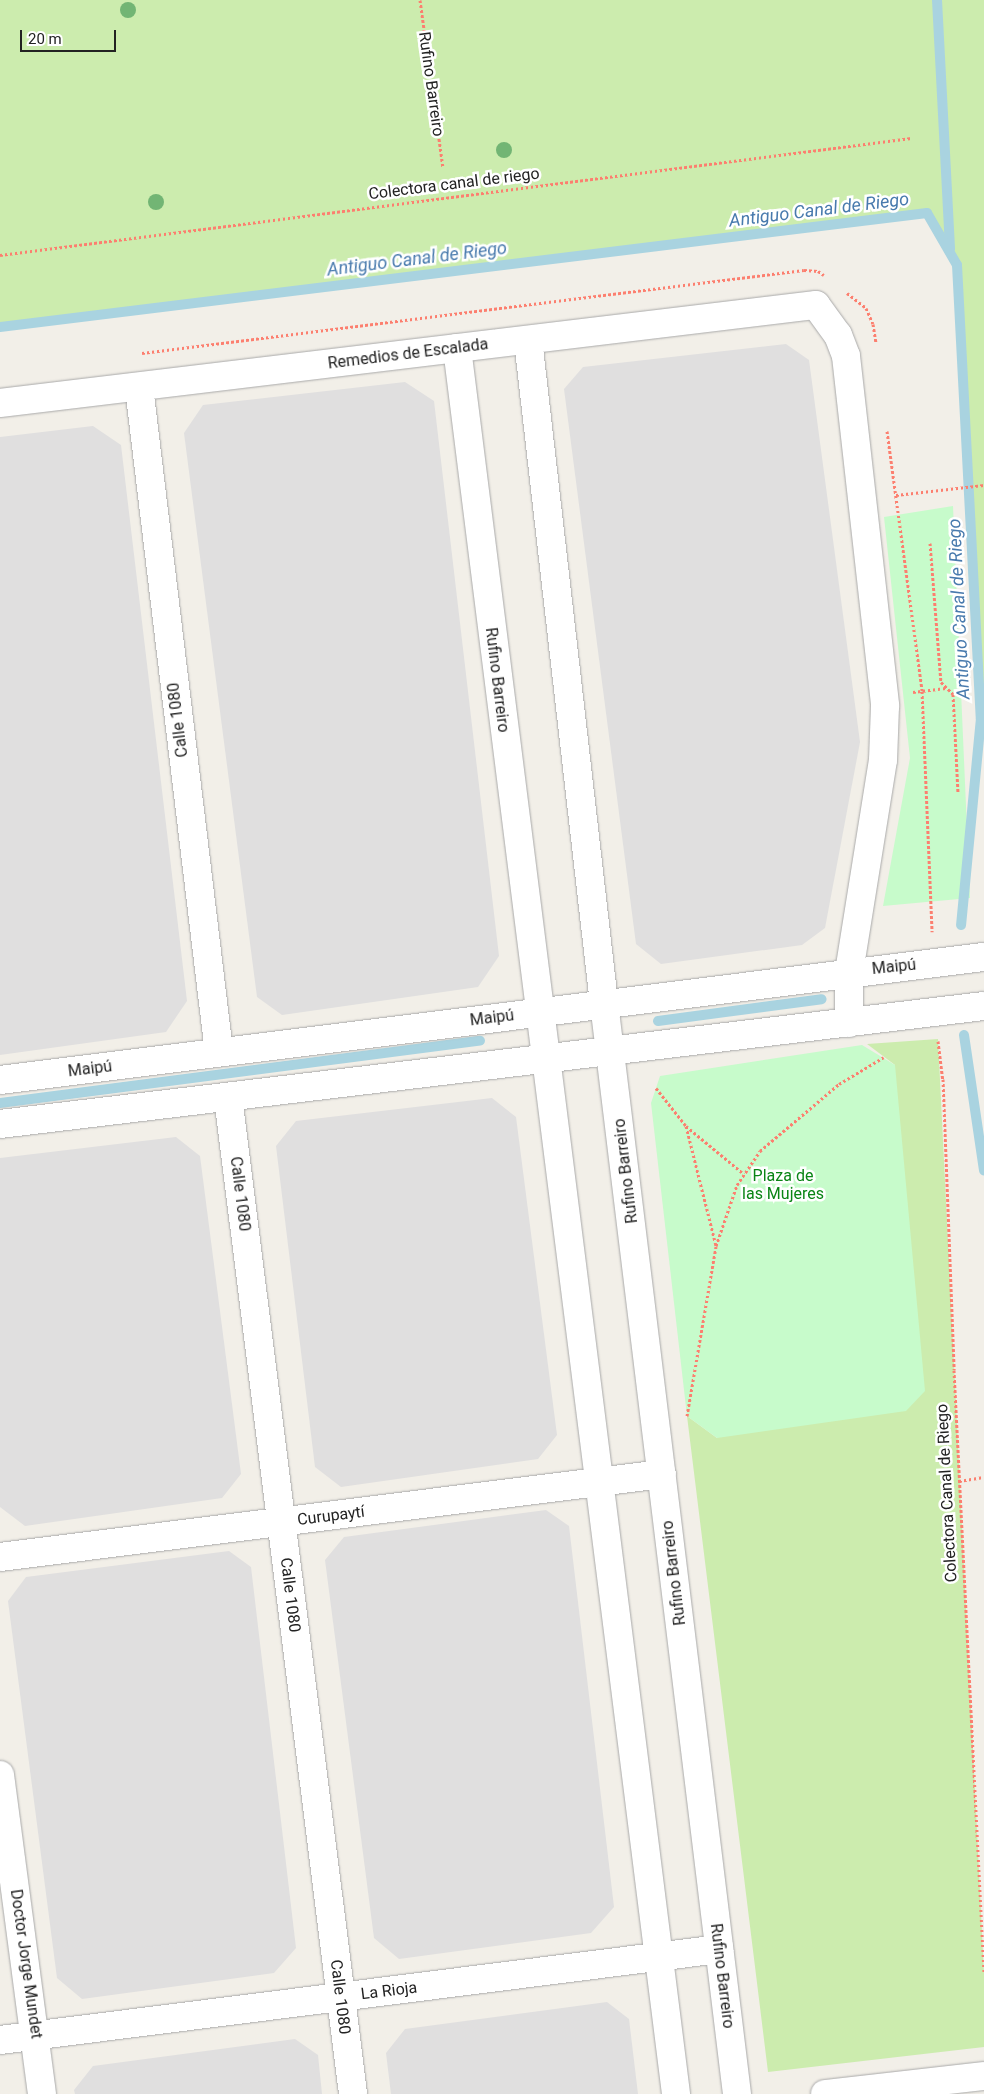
<!DOCTYPE html>
<html>
<head>
<meta charset="utf-8">
<style>
  body { margin:0 }
  #map { position:relative; width:984px; height:2094px; overflow:hidden; background:#f2efe8; font-family:Roboto,sans-serif }
  div>[style] { position:absolute }
  [style*='--x'] { left:calc(var(--x)*1px); top:calc(var(--y)*1px); width:calc(var(--w)*1px); rotate:calc(var(--a)*1deg) }
  .residential>* { inset:0; background:#e0dfdf }
  .grass>* { inset:0; background:#ccecae }
  .park>* { inset:0; background:#c7fbcb }
  .stream>* { height:10px; margin:-5px; padding:0 5px; transform-origin:5px; border-radius:5px; background:#a9d3e0 }
  .path>* { height:3px; margin-top:-1.5px; transform-origin:0; background:repeating-linear-gradient(90deg,#fc7f6f 0 2.5px,transparent 0 5px) }
  .roads { filter:drop-shadow(0 0 1px #a9a9a9) drop-shadow(0 0 1px #a9a9a9) }
  .minor>* { height:28px; margin:-14px; padding:0 14px; transform-origin:14px; border-radius:14px; background:#fff }
  .trees>* { width:16px; height:16px; margin:-8px; border-radius:50%; background:#72b574 }
  span { translate:-50% -50%; white-space:nowrap; text-align:center; line-height:1.15; -webkit-text-stroke:5px #fff; paint-order:stroke }
  .street-label { font-size:16px; color:#222 }
  .park-label { font-size:16px; color:#0a8515 }
  .water-label { font-size:18px; color:#487aad; font-style:italic }
  .scale { position:absolute; left:20px; top:30px; width:96px; height:22px; box-sizing:border-box; border:2px solid #222; border-top:0; padding-left:6px; font-size:15px; line-height:18px; white-space:nowrap; color:#222; -webkit-text-stroke:4px #fff; paint-order:stroke }
</style>
</head>
<body>
<div id="map">
  <div class="residential">
    <div style="clip-path:polygon(786px 344px,809px 360px,860px 742px,825px 928px,802px 945px,661px 964px,636px 944px,564px 389px,583px 367px)"></div>
    <div style="clip-path:polygon(405px 382px,434px 401px,499px 956px,478px 987px,282px 1015px,257px 997px,184px 433px,203px 405px)"></div>
    <div style="clip-path:polygon(93px 426px,121px 445px,187px 1001px,166px 1032px,0 1055px,0 437px)"></div>
    <div style="clip-path:polygon(492px 1098px,516px 1117px,557px 1435px,538px 1459px,341px 1487px,315px 1467px,276px 1146px,296px 1121px)"></div>
    <div style="clip-path:polygon(176px 1137px,200px 1156px,241px 1474px,222px 1498px,25px 1526px,0 1507px,0 1158px)"></div>
    <div style="clip-path:polygon(546px 1510px,569px 1526px,614px 1907px,591px 1933px,399px 1959px,374px 1938px,325px 1560px,344px 1537px)"></div>
    <div style="clip-path:polygon(229px 1551px,251px 1567px,296px 1948px,274px 1973px,82px 1999px,57px 1978px,8px 1601px,26px 1577px)"></div>
    <div style="clip-path:polygon(607px 2002px,629px 2019px,638px 2094px,391px 2094px,386px 2053px,405px 2029px)"></div>
    <div style="clip-path:polygon(295px 2039px,318px 2055px,322px 2094px,75px 2094px,74px 2090px,93px 2066px)"></div>
  </div>
  <div class="grass">
    <div style="clip-path:polygon(0 0,984px 0,984px 717px,981px 718px,957px 265px,927px 213px,0 323px)"></div>
    <div style="clip-path:polygon(938px 1039px,984px 1973px,984px 2047px,768px 2072px,687px 1416px,717px 1438px,895px 1065px,867px 1044px)"></div>
  </div>
  <div class="park">
    <div style="clip-path:polygon(953px 506px,970px 898px,883px 906px,910px 758px,884px 517px)"></div>
    <div style="clip-path:polygon(862px 1045px,895px 1065px,925px 1391px,906px 1411px,717px 1438px,687px 1416px,651px 1103px,660px 1076px)"></div>
  </div>
  <div class="stream">
    <div style="--x:937;--y:0;--w:249;--a:87"></div>
    <div style="--x:0;--y:327;--w:934;--a:-7.01"></div>
    <div style="--x:927;--y:213;--w:60;--a:60"></div>
    <div style="--x:957;--y:265;--w:454;--a:87"></div>
    <div style="--x:981;--y:718;--w:208;--a:95.5"></div>
    <div style="--x:658;--y:1021;--w:165;--a:-7.6"></div>
    <div style="--x:964;--y:1035;--w:137;--a:81.6"></div>
    <div style="--x:0;--y:1103;--w:484;--a:-7.4"></div>
  </div>
  <div class="path">
    <div style="--x:420;--y:0;--w:169;--a:82.2"></div>
    <div style="--x:0;--y:255;--w:919;--a:-7.31"></div>
    <div style="--x:847;--y:293;--w:24;--a:38"></div>
    <div style="--x:866;--y:308;--w:17;--a:66"></div>
    <div style="--x:873;--y:324;--w:19;--a:81"></div>
    <div style="--x:142;--y:353;--w:667;--a:-7.15"></div>
    <div style="--x:804;--y:270;--w:14;--a:4"></div>
    <div style="--x:818;--y:271;--w:7;--a:34"></div>
    <div style="--x:887;--y:431;--w:262;--a:82.3"></div>
    <div style="--x:922;--y:691;--w:241;--a:87.6"></div>
    <div style="--x:896;--y:495;--w:89;--a:-6.5"></div>
    <div style="--x:930;--y:543;--w:139;--a:85.5"></div>
    <div style="--x:941;--y:682;--w:17;--a:45"></div>
    <div style="--x:953;--y:694;--w:98;--a:87.1"></div>
    <div style="--x:913;--y:692;--w:33;--a:-7"></div>
    <div style="--x:938;--y:1041;--w:38;--a:83"></div>
    <div style="--x:943;--y:1079;--w:291;--a:87.8"></div>
    <div style="--x:954;--y:1370;--w:604;--a:87.15"></div>
    <div style="--x:656;--y:1088;--w:48;--a:51.7"></div>
    <div style="--x:686;--y:1126;--w:75;--a:39.6"></div>
    <div style="--x:686;--y:1126;--w:123;--a:75.9"></div>
    <div style="--x:687;--y:1416;--w:172;--a:-80.3"></div>
    <div style="--x:716;--y:1246;--w:65;--a:-71"></div>
    <div style="--x:737;--y:1185;--w:41;--a:-55.9"></div>
    <div style="--x:760;--y:1151;--w:104;--a:-40.3"></div>
    <div style="--x:839;--y:1084;--w:52;--a:-31"></div>
    <div style="--x:959;--y:1481;--w:25;--a:-9"></div>
  </div>
  <div class="roads">
    <div class="minor">
      <div style="--x:528;--y:340;--w:667;--a:83.46"></div>
      <div style="--x:604;--y:1003;--w:1099;--a:83.05"></div>
      <div style="--x:457;--y:348;--w:1760;--a:82.85"></div>
      <div style="--x:139;--y:387;--w:670;--a:83.14"></div>
      <div style="--x:0;--y:403;--w:822;--a:-6.85"></div>
      <div style="--x:816;--y:305;--w:37;--a:54"></div>
      <div style="--x:838;--y:335;--w:22;--a:69"></div>
      <div style="--x:846;--y:356;--w:352;--a:83.6"></div>
      <div style="--x:885;--y:706;--w:54;--a:92.1"></div>
      <div style="--x:883;--y:760;--w:215;--a:99.1"></div>
      <div style="--x:849;--y:972;--w:51;--a:90"></div>
      <div style="--x:0;--y:1080;--w:992;--a:-7.13"></div>
      <div style="--x:228;--y:1097;--w:1005;--a:82.85"></div>
      <div style="--x:0;--y:1124;--w:991;--a:-6.84"></div>
      <div style="--x:0;--y:1557;--w:667;--a:-7.15"></div>
      <div style="--x:0;--y:1775;--w:322;--a:82.5"></div>
      <div style="--x:0;--y:2040;--w:725;--a:-7.21"></div>
      <div style="--x:825;--y:2094;--w:160;--a:-6.5"></div>
    </div>
  </div>
  <div class="trees">
    <div style="left:128px;top:10px"></div>
    <div style="left:504px;top:150px"></div>
    <div style="left:156px;top:202px"></div>
  </div>
  <div class="street-label">
    <span style="left:431px;top:84px;rotate:82deg">Rufino Barreiro</span>
    <span style="left:454px;top:184px;rotate:-7deg">Colectora canal de riego</span>
    <span style="left:408px;top:354px;rotate:-7deg">Remedios de Escalada</span>
    <span style="left:497px;top:680px;rotate:83deg">Rufino Barreiro</span>
    <span style="left:178px;top:720px;rotate:-97deg">Calle 1080</span>
    <span style="left:894px;top:967px;rotate:-6deg">Maipú</span>
    <span style="left:492px;top:1018px;rotate:-7deg">Maipú</span>
    <span style="left:90px;top:1069px;rotate:-7deg">Maipú</span>
    <span style="left:626px;top:1171px;rotate:-97deg">Rufino Barreiro</span>
    <span style="left:240px;top:1194px;rotate:83deg">Calle 1080</span>
    <span style="left:947px;top:1493px;rotate:-93deg">Colectora Canal de Riego</span>
    <span style="left:331px;top:1516px;rotate:-7deg">Curupaytí</span>
    <span style="left:674px;top:1573px;rotate:-97deg">Rufino Barreiro</span>
    <span style="left:290px;top:1595px;rotate:83deg">Calle 1080</span>
    <span style="left:26px;top:1964px;rotate:82deg">Doctor Jorge Mundet</span>
    <span style="left:722px;top:1976px;rotate:83deg">Rufino Barreiro</span>
    <span style="left:389px;top:1991px;rotate:-7deg">La Rioja</span>
    <span style="left:340px;top:1997px;rotate:83deg">Calle 1080</span>
  </div>
  <div class="park-label">
    <span style="left:783px;top:1185px">Plaza de<br>las Mujeres</span>
  </div>
  <div class="water-label">
    <span style="left:819px;top:210px;rotate:-7deg">Antiguo Canal de Riego</span>
    <span style="left:417px;top:259px;rotate:-7deg">Antiguo Canal de Riego</span>
    <span style="left:959px;top:609px;rotate:-93deg">Antiguo Canal de Riego</span>
  </div>
  <div class="scale">20 m</div>
</div>
</body>
</html>
